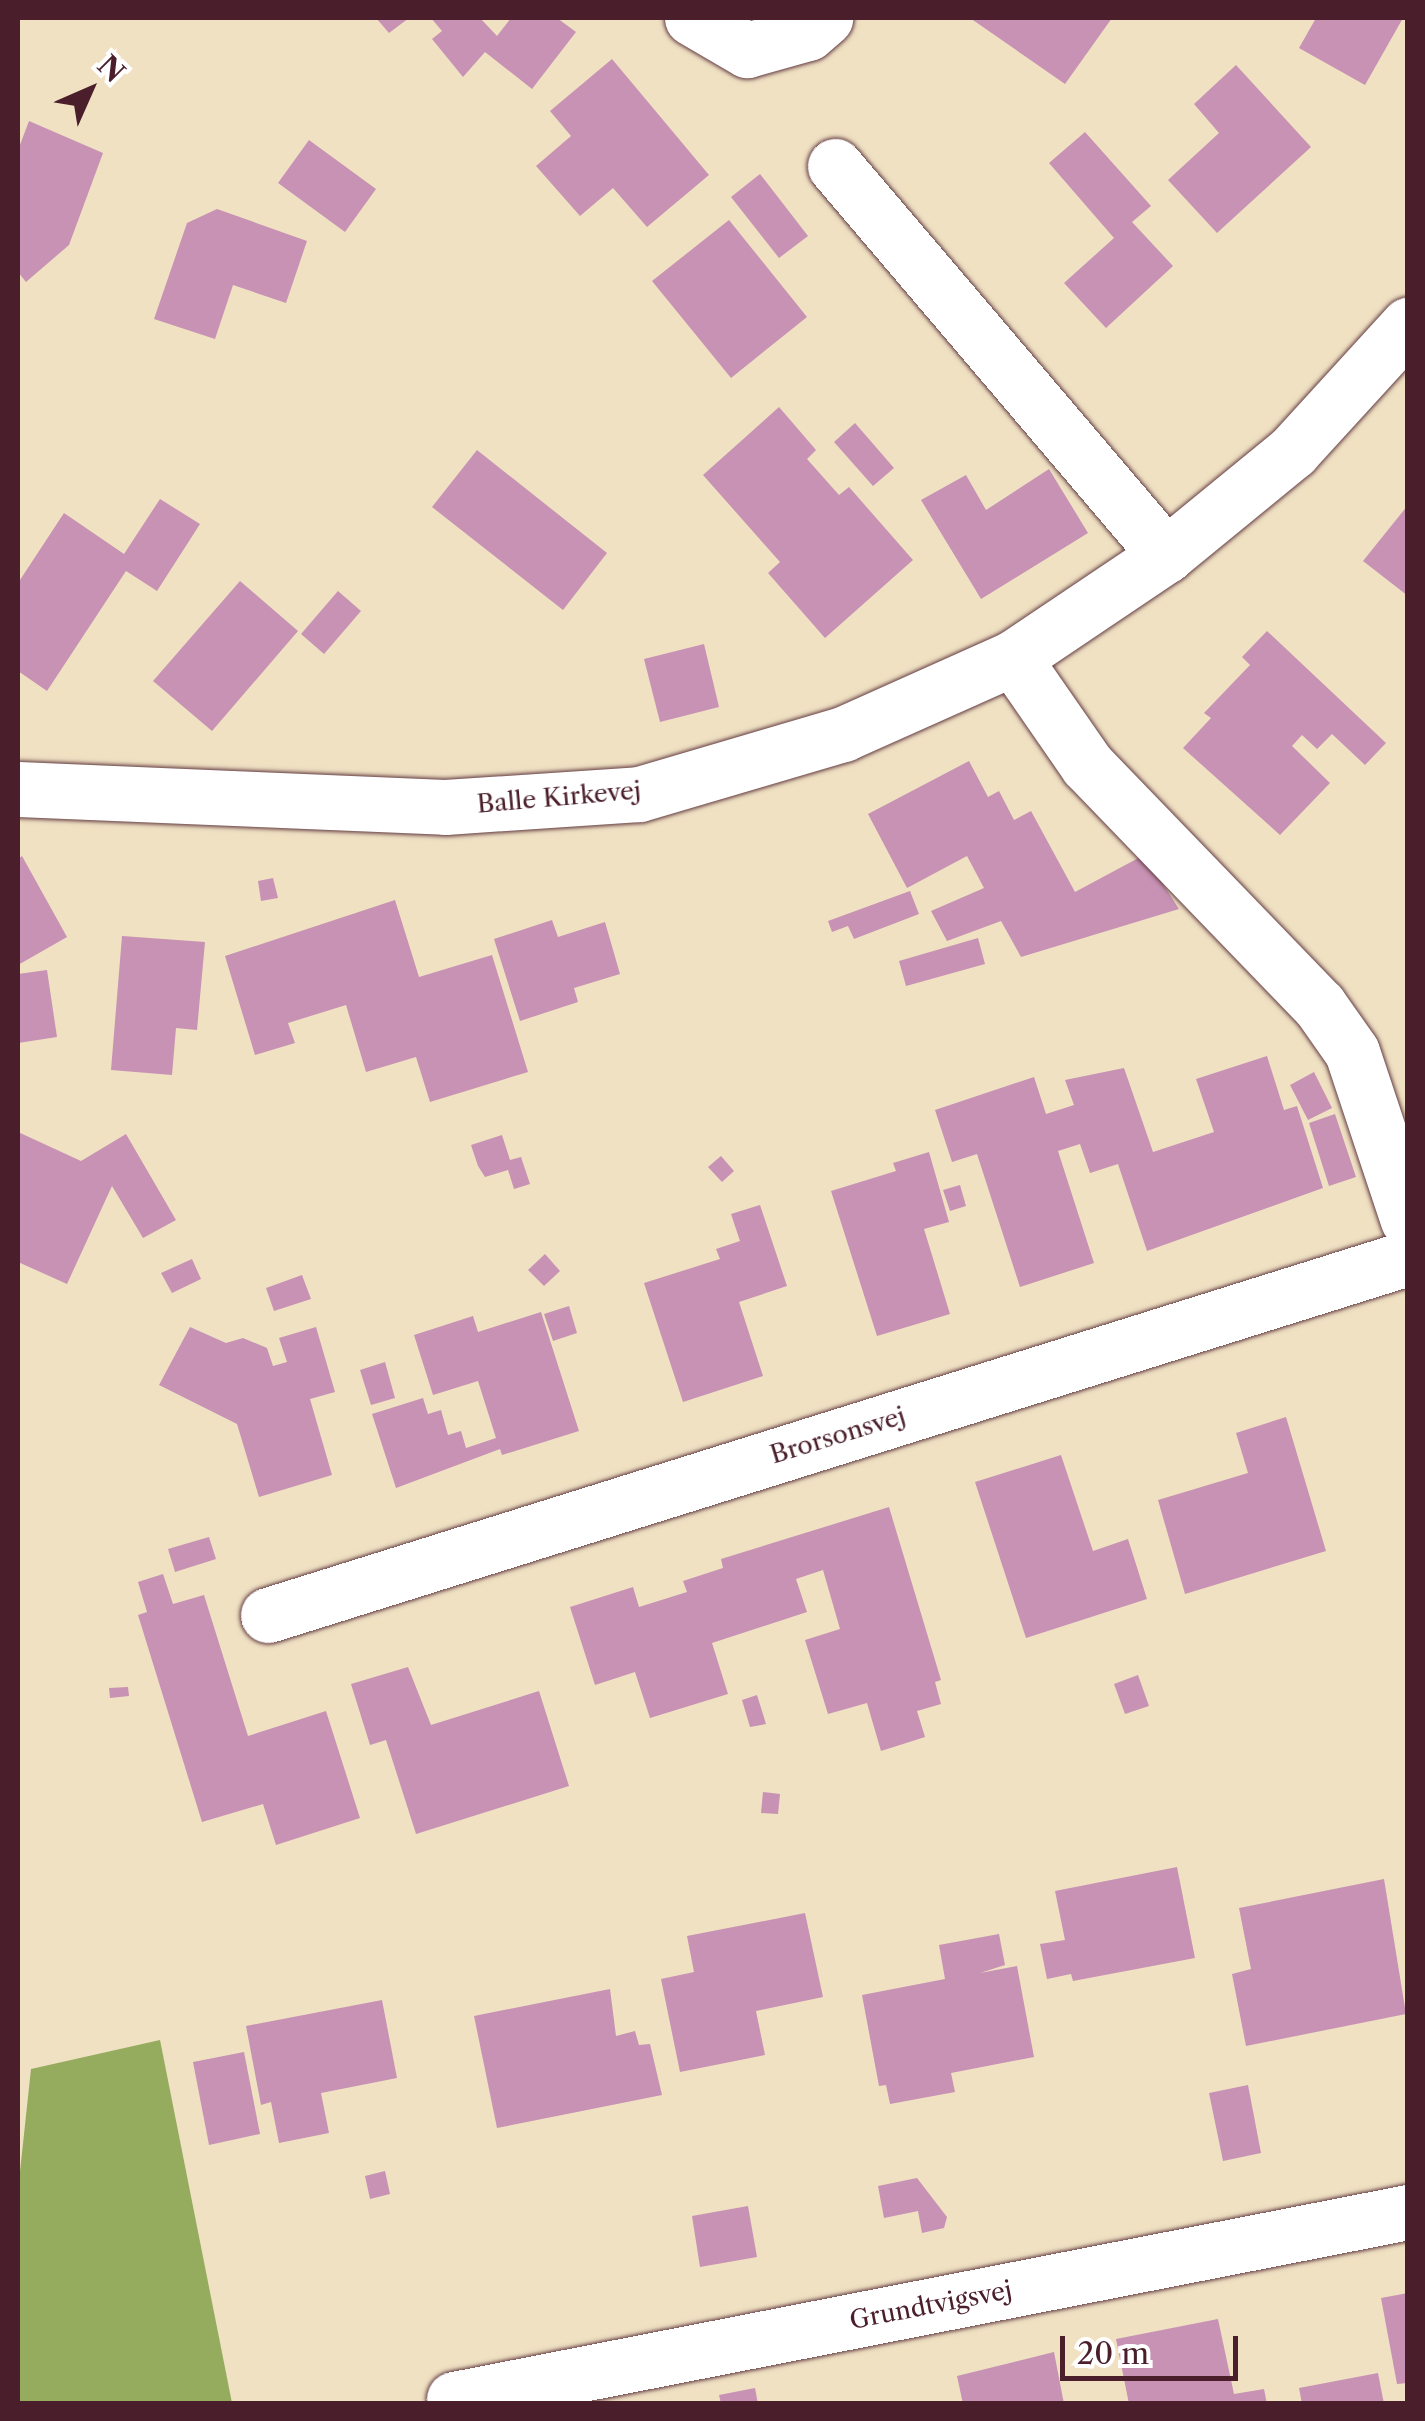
<!DOCTYPE html>
<html>
<head>
<meta charset="utf-8">
<style>
  body { margin:0 }
  #map { position:relative; width:1425px; height:2421px; overflow:hidden; background:#f0e1c3; font-family:"Libre Caslon Text",serif }
  div>[style] { position:absolute }
  [style*='--x'] { left:calc(var(--x)*1px); top:calc(var(--y)*1px); width:calc(var(--w)*1px); rotate:calc(var(--a)*1deg) }
  .forest>* { inset:0; background:#95ac5e }
  .building>* { inset:0; background:#c792b4 }
  .roads { filter:drop-shadow(0 0 2px #633c42) drop-shadow(0 0 2px #633c42) }
  .minor>* { height:55px; margin:-27.5px; padding:0 27.5px; transform-origin:27.5px; border-radius:27.5px; background:#fff }
  span { translate:-50% -50%; white-space:nowrap; text-align:center; line-height:1.15; -webkit-text-stroke:9px #fff; paint-order:stroke }
  .street-label { font-size:25px; color:#4a1f2b }
  .frame { position:absolute; inset:0; border:20px solid #4a1f2b; pointer-events:none }
  .north { position:absolute; left:40px; top:40px; width:100px; height:100px; -webkit-text-stroke:8px #fff; paint-order:stroke; rotate:45deg; font-size:28px; font-weight:700; line-height:40px; text-align:center; color:#4a1f2b }
  .north::after { content:''; display:block; margin:auto; width:35px; height:45px; background:#4a1f2b; clip-path:polygon(50% 0,100% 100%,50% 72%,0 100%) }
  .scale { position:absolute; left:1060px; top:2336px; width:178px; height:45px; box-sizing:border-box; border:5px solid #4a1f2b; border-top:0; padding-left:12px; font-size:30px; line-height:35px; white-space:nowrap; color:#4a1f2b; -webkit-text-stroke:8px #fff; paint-order:stroke }
</style>
</head>
<body>
<div id="map">
  <div class="forest">
    <div style="clip-path:polygon(160px 2040px,232px 2403px,18px 2403px,18px 2190px,31px 2069px)"></div>
  </div>
  <div class="building">
    <div style="clip-path:polygon(376px 18px,409px 18px,389px 33px)"></div>
    <div style="clip-path:polygon(431px 18px,480px 18px,497px 36px,511px 18px,557px 18px,576px 32px,532px 89px,485px 52px,463px 77px,432px 39px,442px 31px)"></div>
    <div style="clip-path:polygon(970px 18px,1112px 18px,1065px 84px)"></div>
    <div style="clip-path:polygon(1316px 18px,1403px 18px,1365px 85px,1299px 48px)"></div>
    <div style="clip-path:polygon(612px 59px,709px 175px,647px 227px,613px 188px,580px 216px,536px 166px,571px 136px,550px 111px)"></div>
    <div style="clip-path:polygon(1236px 65px,1311px 147px,1217px 233px,1168px 180px,1219px 133px,1194px 104px)"></div>
    <div style="clip-path:polygon(29px 121px,103px 153px,69px 245px,26px 282px,18px 272px,18px 150px)"></div>
    <div style="clip-path:polygon(1085px 132px,1151px 206px,1132px 222px,1173px 266px,1106px 328px,1064px 283px,1114px 238px,1049px 163px)"></div>
    <div style="clip-path:polygon(309px 140px,376px 189px,345px 232px,278px 183px)"></div>
    <div style="clip-path:polygon(760px 174px,808px 236px,779px 258px,731px 197px)"></div>
    <div style="clip-path:polygon(217px 209px,307px 241px,286px 303px,233px 285px,215px 339px,154px 319px,187px 223px)"></div>
    <div style="clip-path:polygon(729px 220px,807px 317px,731px 378px,652px 281px)"></div>
    <div style="clip-path:polygon(779px 407px,816px 450px,807px 459px,839px 495px,849px 487px,913px 560px,825px 638px,768px 573px,780px 562px,703px 475px)"></div>
    <div style="clip-path:polygon(855px 423px,894px 468px,873px 486px,834px 442px)"></div>
    <div style="clip-path:polygon(477px 450px,607px 553px,563px 610px,432px 507px)"></div>
    <div style="clip-path:polygon(1049px 469px,1088px 533px,981px 599px,921px 500px,966px 475px,986px 510px)"></div>
    <div style="clip-path:polygon(160px 499px,200px 524px,157px 591px,126px 571px,47px 691px,18px 671px,18px 583px,64px 513px,124px 554px)"></div>
    <div style="clip-path:polygon(1408px 505px,1408px 596px,1363px 561px)"></div>
    <div style="clip-path:polygon(240px 581px,298px 631px,212px 731px,153px 681px)"></div>
    <div style="clip-path:polygon(338px 591px,361px 611px,324px 654px,301px 634px)"></div>
    <div style="clip-path:polygon(1267px 631px,1386px 743px,1365px 765px,1332px 734px,1317px 749px,1302px 735px,1292px 746px,1330px 783px,1280px 835px,1183px 748px,1211px 718px,1204px 713px,1250px 665px,1242px 657px)"></div>
    <div style="clip-path:polygon(704px 644px,719px 707px,660px 722px,644px 659px)"></div>
    <div style="clip-path:polygon(969px 761px,988px 797px,999px 791px,1014px 820px,1031px 811px,1075px 892px,1144px 855px,1179px 909px,1021px 957px,1001px 921px,947px 941px,931px 911px,984px 888px,967px 856px,907px 888px,868px 814px)"></div>
    <div style="clip-path:polygon(22px 856px,67px 937px,18px 965px,18px 859px)"></div>
    <div style="clip-path:polygon(273px 878px,278px 898px,261px 901px,258px 881px)"></div>
    <div style="clip-path:polygon(910px 891px,919px 914px,854px 939px,848px 926px,832px 932px,828px 921px)"></div>
    <div style="clip-path:polygon(395px 900px,419px 977px,492px 955px,528px 1072px,430px 1102px,416px 1057px,366px 1072px,346px 1005px,288px 1023px,295px 1043px,255px 1055px,225px 956px)"></div>
    <div style="clip-path:polygon(552px 920px,558px 937px,605px 922px,620px 974px,574px 988px,578px 1002px,520px 1021px,494px 939px)"></div>
    <div style="clip-path:polygon(122px 936px,205px 942px,197px 1030px,176px 1028px,172px 1075px,111px 1070px)"></div>
    <div style="clip-path:polygon(978px 938px,985px 964px,906px 986px,899px 961px)"></div>
    <div style="clip-path:polygon(47px 970px,57px 1037px,18px 1043px,18px 974px)"></div>
    <div style="clip-path:polygon(1267px 1056px,1284px 1110px,1297px 1106px,1323px 1188px,1147px 1251px,1118px 1164px,1090px 1173px,1080px 1144px,1058px 1151px,1094px 1263px,1020px 1287px,977px 1154px,952px 1162px,935px 1110px,1034px 1077px,1046px 1114px,1074px 1105px,1065px 1080px,1124px 1068px,1153px 1152px,1214px 1132px,1196px 1079px)"></div>
    <div style="clip-path:polygon(1314px 1072px,1332px 1108px,1308px 1120px,1290px 1085px)"></div>
    <div style="clip-path:polygon(1335px 1114px,1356px 1177px,1329px 1186px,1309px 1123px)"></div>
    <div style="clip-path:polygon(18px 1132px,81px 1161px,126px 1134px,176px 1220px,143px 1238px,112px 1186px,67px 1284px,18px 1262px)"></div>
    <div style="clip-path:polygon(502px 1135px,510px 1160px,521px 1157px,530px 1184px,514px 1189px,508px 1170px,485px 1177px,478px 1166px,471px 1145px)"></div>
    <div style="clip-path:polygon(929px 1152px,949px 1222px,924px 1229px,950px 1314px,877px 1336px,831px 1191px,896px 1171px,893px 1163px)"></div>
    <div style="clip-path:polygon(721px 1156px,734px 1171px,722px 1182px,708px 1167px)"></div>
    <div style="clip-path:polygon(960px 1185px,966px 1206px,950px 1211px,943px 1190px)"></div>
    <div style="clip-path:polygon(760px 1205px,787px 1286px,739px 1302px,763px 1376px,683px 1402px,644px 1283px,720px 1259px,716px 1249px,740px 1241px,731px 1214px)"></div>
    <div style="clip-path:polygon(545px 1254px,560px 1271px,544px 1286px,528px 1270px)"></div>
    <div style="clip-path:polygon(192px 1259px,201px 1279px,172px 1293px,161px 1273px)"></div>
    <div style="clip-path:polygon(302px 1275px,311px 1299px,274px 1311px,266px 1288px)"></div>
    <div style="clip-path:polygon(569px 1306px,577px 1333px,553px 1341px,544px 1314px)"></div>
    <div style="clip-path:polygon(541px 1312px,579px 1431px,502px 1455px,500px 1449px,396px 1488px,372px 1414px,423px 1398px,428px 1414px,441px 1410px,448px 1435px,461px 1431px,466px 1448px,496px 1438px,478px 1381px,433px 1395px,414px 1335px,473px 1316px,478px 1332px)"></div>
    <div style="clip-path:polygon(190px 1327px,226px 1343px,243px 1338px,267px 1348px,273px 1366px,287px 1362px,279px 1338px,316px 1327px,335px 1392px,310px 1399px,332px 1475px,259px 1497px,237px 1424px,159px 1385px)"></div>
    <div style="clip-path:polygon(385px 1362px,395px 1398px,371px 1405px,360px 1370px)"></div>
    <div style="clip-path:polygon(1286px 1417px,1326px 1551px,1185px 1594px,1158px 1500px,1248px 1473px,1236px 1433px)"></div>
    <div style="clip-path:polygon(1061px 1455px,1093px 1551px,1128px 1539px,1147px 1599px,1026px 1638px,975px 1482px)"></div>
    <div style="clip-path:polygon(889px 1507px,941px 1680px,935px 1682px,941px 1704px,917px 1711px,925px 1737px,881px 1751px,867px 1703px,828px 1714px,805px 1640px,840px 1629px,823px 1570px,796px 1579px,807px 1612px,712px 1643px,728px 1694px,650px 1718px,635px 1672px,595px 1685px,570px 1607px,633px 1587px,639px 1607px,687px 1592px,683px 1581px,723px 1568px,721px 1559px)"></div>
    <div style="clip-path:polygon(209px 1537px,216px 1559px,175px 1572px,168px 1549px)"></div>
    <div style="clip-path:polygon(163px 1574px,173px 1604px,204px 1595px,248px 1736px,326px 1711px,360px 1818px,276px 1845px,263px 1804px,202px 1822px,138px 1615px,147px 1612px,138px 1582px)"></div>
    <div style="clip-path:polygon(408px 1667px,431px 1725px,539px 1691px,569px 1786px,416px 1834px,386px 1740px,370px 1745px,351px 1684px)"></div>
    <div style="clip-path:polygon(1138px 1675px,1149px 1706px,1125px 1714px,1114px 1684px)"></div>
    <div style="clip-path:polygon(128px 1687px,129px 1696px,110px 1698px,109px 1688px)"></div>
    <div style="clip-path:polygon(757px 1695px,766px 1724px,750px 1727px,742px 1700px)"></div>
    <div style="clip-path:polygon(763px 1792px,780px 1794px,778px 1814px,761px 1813px)"></div>
    <div style="clip-path:polygon(1177px 1867px,1195px 1958px,1073px 1981px,1071px 1974px,1047px 1979px,1040px 1944px,1065px 1940px,1055px 1891px)"></div>
    <div style="clip-path:polygon(1384px 1879px,1406px 2014px,1246px 2046px,1232px 1974px,1251px 1969px,1239px 1908px)"></div>
    <div style="clip-path:polygon(805px 1913px,823px 1997px,756px 2011px,765px 2055px,680px 2072px,661px 1979px,694px 1972px,687px 1936px)"></div>
    <div style="clip-path:polygon(999px 1934px,1005px 1965px,980px 1973px,1017px 1966px,1034px 2057px,951px 2073px,955px 2092px,890px 2104px,886px 2085px,879px 2086px,862px 1995px,945px 1979px,939px 1945px)"></div>
    <div style="clip-path:polygon(610px 1989px,616px 2036px,635px 2031px,639px 2045px,650px 2044px,662px 2095px,497px 2128px,474px 2016px)"></div>
    <div style="clip-path:polygon(382px 2000px,397px 2078px,321px 2093px,329px 2133px,279px 2143px,271px 2102px,261px 2105px,246px 2026px)"></div>
    <div style="clip-path:polygon(244px 2052px,260px 2134px,209px 2145px,193px 2062px)"></div>
    <div style="clip-path:polygon(1248px 2085px,1261px 2153px,1223px 2161px,1209px 2093px)"></div>
    <div style="clip-path:polygon(385px 2171px,390px 2194px,370px 2199px,365px 2176px)"></div>
    <div style="clip-path:polygon(917px 2178px,947px 2217px,944px 2228px,922px 2233px,918px 2211px,884px 2218px,878px 2186px)"></div>
    <div style="clip-path:polygon(748px 2206px,757px 2257px,700px 2267px,692px 2216px)"></div>
    <div style="clip-path:polygon(1408px 2293px,1408px 2383px,1397px 2384px,1381px 2298px)"></div>
    <div style="clip-path:polygon(1218px 2319px,1234px 2394px,1264px 2389px,1267px 2404px,1129px 2404px,1116px 2339px)"></div>
    <div style="clip-path:polygon(1054px 2352px,1064px 2404px,963px 2404px,957px 2376px)"></div>
    <div style="clip-path:polygon(1378px 2373px,1384px 2404px,1302px 2404px,1299px 2388px)"></div>
    <div style="clip-path:polygon(755px 2388px,758px 2404px,721px 2404px,719px 2395px)"></div>
  </div>
  <div class="roads">
    <div class="minor">
      <div style="--x:692;--y:18;--w:64;--a:30.2"></div>
      <div style="--x:747;--y:50;--w:63;--a:-15.6"></div>
      <div style="--x:808;--y:33;--w:23;--a:-41"></div>
      <div style="--x:835;--y:166;--w:511;--a:49.61"></div>
      <div style="--x:1013;--y:658;--w:130;--a:55.3"></div>
      <div style="--x:1087;--y:765;--w:334;--a:46"></div>
      <div style="--x:1319;--y:1005;--w:57;--a:54.9"></div>
      <div style="--x:1352;--y:1052;--w:177;--a:71.6"></div>
      <div style="--x:18;--y:789;--w:427;--a:2.4"></div>
      <div style="--x:445;--y:807;--w:194;--a:-3.8"></div>
      <div style="--x:639;--y:794;--w:213;--a:-16.4"></div>
      <div style="--x:843;--y:734;--w:186;--a:-24.1"></div>
      <div style="--x:1013;--y:658;--w:184;--a:-33.9"></div>
      <div style="--x:1166;--y:555;--w:164;--a:-39.3"></div>
      <div style="--x:1293;--y:451;--w:171;--a:-47.6"></div>
      <div style="--x:268;--y:1615;--w:1195;--a:-17.39"></div>
      <div style="--x:454;--y:2399;--w:972;--a:-11.09"></div>
    </div>
  </div>
  <div class="street-label">
    <span style="left:559px;top:798px;rotate:-5deg">Balle Kirkevej</span>
    <span style="left:838px;top:1436px;rotate:-17deg">Brorsonsvej</span>
    <span style="left:931px;top:2306px;rotate:-11deg">Grundtvigsvej</span>
  </div>
  <div class="frame"></div>
  <div class="north">N</div>
  <div class="scale">20 m</div>
</div>
</body>
</html>
